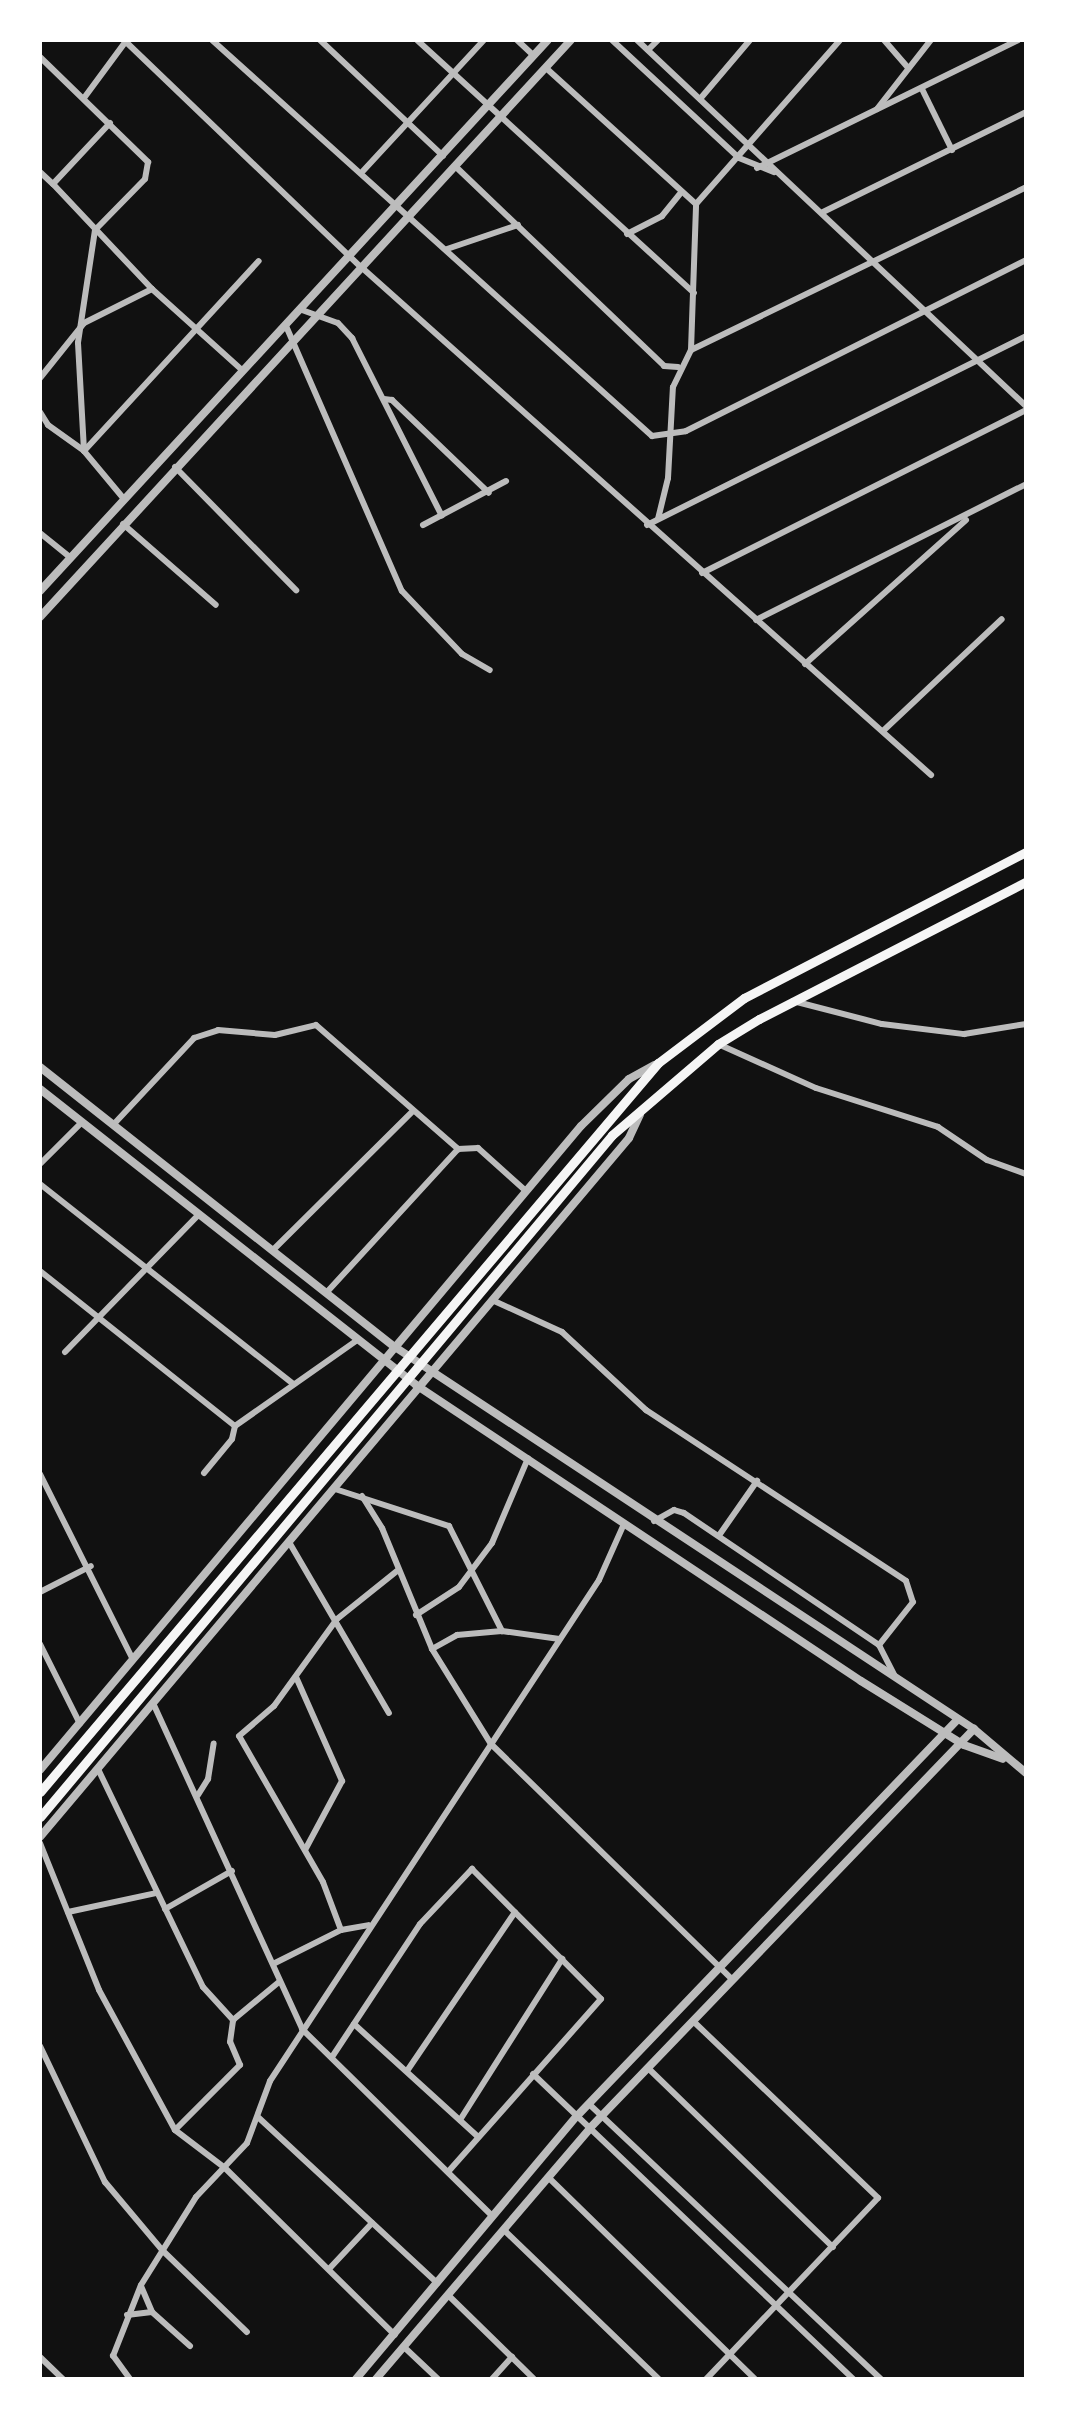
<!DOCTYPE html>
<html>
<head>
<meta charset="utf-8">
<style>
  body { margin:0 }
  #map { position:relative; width:1066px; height:2419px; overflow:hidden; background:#111; font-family:"PT Sans Narrow",sans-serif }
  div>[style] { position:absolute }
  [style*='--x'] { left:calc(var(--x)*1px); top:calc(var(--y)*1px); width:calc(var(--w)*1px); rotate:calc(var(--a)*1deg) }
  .minor>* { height:6px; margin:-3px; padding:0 3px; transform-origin:3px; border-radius:3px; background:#bcbcbc }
  .tertiary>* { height:8px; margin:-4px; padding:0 4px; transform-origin:4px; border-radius:4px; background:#bcbcbc }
  .secondary>* { height:9px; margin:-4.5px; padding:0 4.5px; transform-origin:4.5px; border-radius:4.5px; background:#f5f5f5 }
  span { translate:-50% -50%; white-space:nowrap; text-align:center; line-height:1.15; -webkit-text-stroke:8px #fff; paint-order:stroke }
  .frame { position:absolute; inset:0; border:42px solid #fff; pointer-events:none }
</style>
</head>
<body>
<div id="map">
  <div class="minor">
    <div style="--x:124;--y:40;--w:327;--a:43.8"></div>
    <div style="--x:360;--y:266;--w:765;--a:41.71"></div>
    <div style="--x:212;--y:40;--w:592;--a:41.99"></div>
    <div style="--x:652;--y:436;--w:34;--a:-8"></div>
    <div style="--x:686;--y:431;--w:381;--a:-26.7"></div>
    <div style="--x:320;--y:40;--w:169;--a:43.3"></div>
    <div style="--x:417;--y:40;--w:375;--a:42.4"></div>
    <div style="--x:517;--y:40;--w:23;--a:43"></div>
    <div style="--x:612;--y:40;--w:173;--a:42.9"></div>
    <div style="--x:739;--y:158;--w:38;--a:22"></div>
    <div style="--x:637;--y:40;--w:534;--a:43.26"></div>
    <div style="--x:884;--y:40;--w:35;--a:49"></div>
    <div style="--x:648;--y:50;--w:14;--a:-45"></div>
    <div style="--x:40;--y:57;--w:151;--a:44.2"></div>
    <div style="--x:148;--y:162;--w:17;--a:100"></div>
    <div style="--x:145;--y:179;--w:71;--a:134.4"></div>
    <div style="--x:95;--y:230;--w:114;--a:98.6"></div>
    <div style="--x:78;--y:343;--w:108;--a:86.8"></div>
    <div style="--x:546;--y:68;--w:202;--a:42.2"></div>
    <div style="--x:922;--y:89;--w:68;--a:63.8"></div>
    <div style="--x:84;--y:98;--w:71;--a:-53.6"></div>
    <div style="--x:700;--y:99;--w:77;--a:-49.7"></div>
    <div style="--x:877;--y:109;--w:88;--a:-52"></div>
    <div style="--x:110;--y:123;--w:83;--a:133.1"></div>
    <div style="--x:53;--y:184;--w:144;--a:46.7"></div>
    <div style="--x:152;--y:289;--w:122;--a:42"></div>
    <div style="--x:455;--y:166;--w:289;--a:43.7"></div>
    <div style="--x:664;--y:366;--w:14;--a:4"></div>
    <div style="--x:757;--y:168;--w:291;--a:-26.1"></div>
    <div style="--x:363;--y:171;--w:178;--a:-47.3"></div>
    <div style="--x:40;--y:172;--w:18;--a:43"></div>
    <div style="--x:696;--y:204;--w:218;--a:-48.7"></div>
    <div style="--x:823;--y:212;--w:226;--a:-26.2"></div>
    <div style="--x:627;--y:234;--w:39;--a:-27"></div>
    <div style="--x:662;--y:216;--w:28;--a:-51"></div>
    <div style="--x:447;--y:249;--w:75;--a:-18.7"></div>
    <div style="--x:302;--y:310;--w:38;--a:20"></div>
    <div style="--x:338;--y:323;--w:21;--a:47"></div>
    <div style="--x:352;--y:338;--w:199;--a:63.2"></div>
    <div style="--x:286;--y:326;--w:289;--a:66.4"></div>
    <div style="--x:402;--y:591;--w:87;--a:46.4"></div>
    <div style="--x:462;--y:654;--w:32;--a:30"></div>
    <div style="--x:691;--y:350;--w:373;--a:-25.9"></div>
    <div style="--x:40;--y:378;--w:70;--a:-51.3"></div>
    <div style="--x:84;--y:323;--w:76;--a:-26.6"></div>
    <div style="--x:384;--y:399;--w:8;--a:7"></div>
    <div style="--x:392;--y:400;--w:134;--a:43.8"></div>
    <div style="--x:40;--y:412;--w:15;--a:58"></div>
    <div style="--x:48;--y:425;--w:43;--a:35.5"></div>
    <div style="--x:175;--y:467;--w:173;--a:45.5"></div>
    <div style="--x:124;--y:499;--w:62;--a:-129.8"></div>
    <div style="--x:84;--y:451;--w:258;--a:-47.4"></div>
    <div style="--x:658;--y:519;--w:42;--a:-76.3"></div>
    <div style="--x:668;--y:478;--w:91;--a:-86.9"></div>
    <div style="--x:673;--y:387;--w:41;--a:-64.1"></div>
    <div style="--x:691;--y:350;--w:146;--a:-88"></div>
    <div style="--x:123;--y:524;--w:123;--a:41.1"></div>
    <div style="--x:423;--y:525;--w:94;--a:-27.9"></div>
    <div style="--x:647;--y:525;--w:424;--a:-26.5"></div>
    <div style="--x:40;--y:533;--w:38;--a:39"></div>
    <div style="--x:702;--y:573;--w:363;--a:-26.7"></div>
    <div style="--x:756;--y:620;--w:302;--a:-26.7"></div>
    <div style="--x:805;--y:664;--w:216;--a:-41.8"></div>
    <div style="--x:883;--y:731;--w:163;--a:-43.3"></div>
    <div style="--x:793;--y:1001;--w:92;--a:14.5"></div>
    <div style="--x:882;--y:1024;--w:83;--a:7"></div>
    <div style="--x:964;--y:1034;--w:63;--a:-9.2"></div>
    <div style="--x:718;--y:1044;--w:107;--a:24.2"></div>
    <div style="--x:816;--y:1088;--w:128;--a:17.7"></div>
    <div style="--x:938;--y:1127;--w:59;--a:34"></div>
    <div style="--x:987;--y:1160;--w:41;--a:19.7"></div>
    <div style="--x:113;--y:1125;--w:119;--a:-47"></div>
    <div style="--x:194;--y:1038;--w:25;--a:-18"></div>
    <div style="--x:218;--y:1030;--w:57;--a:5"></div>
    <div style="--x:275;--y:1035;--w:42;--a:-13.7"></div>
    <div style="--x:316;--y:1025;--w:189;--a:41.1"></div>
    <div style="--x:458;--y:1149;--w:20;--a:-3"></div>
    <div style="--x:478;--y:1148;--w:64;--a:41.9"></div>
    <div style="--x:40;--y:1164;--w:59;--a:-45"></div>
    <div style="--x:40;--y:1184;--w:323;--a:38.3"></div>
    <div style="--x:273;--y:1250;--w:197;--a:-44.8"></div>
    <div style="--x:40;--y:1271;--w:249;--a:38.5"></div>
    <div style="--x:327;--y:1292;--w:194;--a:-47.5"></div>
    <div style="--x:492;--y:1300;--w:77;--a:24.6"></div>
    <div style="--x:562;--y:1332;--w:115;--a:42.9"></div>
    <div style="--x:646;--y:1410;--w:311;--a:33.3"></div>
    <div style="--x:906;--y:1581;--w:22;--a:72"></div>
    <div style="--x:913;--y:1602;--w:55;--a:128.3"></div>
    <div style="--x:879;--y:1645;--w:36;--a:63"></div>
    <div style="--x:65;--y:1352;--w:191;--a:-45.8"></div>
    <div style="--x:204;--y:1473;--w:44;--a:-50.5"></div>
    <div style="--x:232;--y:1439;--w:13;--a:-77"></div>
    <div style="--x:235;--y:1426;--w:148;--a:-35.1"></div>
    <div style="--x:40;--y:1474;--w:208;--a:63.4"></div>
    <div style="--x:335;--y:1489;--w:120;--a:18"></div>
    <div style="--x:449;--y:1526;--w:118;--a:63.2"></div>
    <div style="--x:362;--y:1496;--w:38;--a:58"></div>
    <div style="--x:382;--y:1528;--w:131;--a:67.5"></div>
    <div style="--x:432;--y:1649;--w:112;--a:58.2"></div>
    <div style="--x:491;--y:1744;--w:338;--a:44.3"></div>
    <div style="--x:654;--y:1521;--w:23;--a:-29"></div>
    <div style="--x:674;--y:1510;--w:10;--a:17"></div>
    <div style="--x:684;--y:1513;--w:235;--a:34.1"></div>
    <div style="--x:720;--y:1534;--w:65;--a:-55.1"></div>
    <div style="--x:289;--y:1542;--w:198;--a:59.7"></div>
    <div style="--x:40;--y:1592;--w:57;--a:-27"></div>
    <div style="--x:416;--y:1615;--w:51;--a:-33.1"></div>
    <div style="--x:459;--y:1587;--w:55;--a:-53.1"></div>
    <div style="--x:492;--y:1543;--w:92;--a:-67"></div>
    <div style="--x:40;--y:1644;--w:89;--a:63.4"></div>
    <div style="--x:432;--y:1649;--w:29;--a:-29"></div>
    <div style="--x:457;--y:1635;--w:45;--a:-5.1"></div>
    <div style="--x:502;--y:1631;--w:58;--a:8"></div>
    <div style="--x:296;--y:1677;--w:114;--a:66.1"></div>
    <div style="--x:342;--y:1781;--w:78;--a:118.2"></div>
    <div style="--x:153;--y:1703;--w:358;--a:65.4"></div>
    <div style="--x:302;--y:2029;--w:265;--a:44.5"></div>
    <div style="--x:98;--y:1769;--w:242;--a:64.3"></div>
    <div style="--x:203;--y:1987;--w:45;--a:47.7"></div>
    <div style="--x:198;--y:1795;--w:19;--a:-58"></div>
    <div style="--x:208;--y:1779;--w:36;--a:-81"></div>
    <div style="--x:40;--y:1843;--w:158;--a:68.1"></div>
    <div style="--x:99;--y:1990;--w:159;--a:61.5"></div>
    <div style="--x:175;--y:2130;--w:63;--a:37.2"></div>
    <div style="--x:225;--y:2168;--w:238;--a:44.5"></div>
    <div style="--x:165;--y:1909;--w:77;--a:-29.6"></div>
    <div style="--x:68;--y:1912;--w:91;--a:-12.1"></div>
    <div style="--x:341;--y:1930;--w:51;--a:-110.6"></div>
    <div style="--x:323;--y:1882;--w:168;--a:-119.9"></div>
    <div style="--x:239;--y:1736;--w:46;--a:-40.6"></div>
    <div style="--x:274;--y:1706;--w:107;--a:-54.1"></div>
    <div style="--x:337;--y:1619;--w:77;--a:-38.7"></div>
    <div style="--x:275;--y:1963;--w:74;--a:-26.6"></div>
    <div style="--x:341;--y:1930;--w:28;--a:-10"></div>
    <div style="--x:693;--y:2021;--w:256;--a:43.7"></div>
    <div style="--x:878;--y:2198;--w:250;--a:133.5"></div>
    <div style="--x:354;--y:2024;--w:168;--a:42.3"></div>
    <div style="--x:40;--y:2046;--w:151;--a:64.5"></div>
    <div style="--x:105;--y:2182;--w:89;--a:50"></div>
    <div style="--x:162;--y:2250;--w:118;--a:44"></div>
    <div style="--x:332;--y:2057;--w:159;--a:-56.5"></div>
    <div style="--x:420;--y:1924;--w:76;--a:-46.6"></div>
    <div style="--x:472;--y:1869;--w:183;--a:45.2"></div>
    <div style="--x:601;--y:1999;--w:230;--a:131.5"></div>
    <div style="--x:649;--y:2069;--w:256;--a:44.1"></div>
    <div style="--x:407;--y:2071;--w:192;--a:-55.8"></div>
    <div style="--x:533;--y:2074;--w:442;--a:43.6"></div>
    <div style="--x:589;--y:2104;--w:401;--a:43.3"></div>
    <div style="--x:259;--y:2118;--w:243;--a:42.8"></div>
    <div style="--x:460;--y:2120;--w:191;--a:-57.6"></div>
    <div style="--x:175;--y:2130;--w:92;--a:-45"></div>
    <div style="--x:240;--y:2065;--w:25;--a:-113"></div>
    <div style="--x:230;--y:2042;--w:22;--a:-82"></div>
    <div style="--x:233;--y:2020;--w:60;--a:-39.6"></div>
    <div style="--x:548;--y:2177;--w:289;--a:44.3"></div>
    <div style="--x:504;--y:2230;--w:215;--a:43.9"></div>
    <div style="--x:329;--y:2269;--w:63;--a:-46.9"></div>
    <div style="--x:141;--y:2286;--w:28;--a:67"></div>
    <div style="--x:448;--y:2295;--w:120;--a:44.3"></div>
    <div style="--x:127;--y:2315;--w:25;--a:-7"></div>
    <div style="--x:152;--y:2312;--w:51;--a:41.8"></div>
    <div style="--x:404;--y:2347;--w:47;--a:43.3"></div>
    <div style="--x:40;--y:2357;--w:32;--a:44"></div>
    <div style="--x:130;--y:2379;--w:29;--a:-126"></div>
    <div style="--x:113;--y:2356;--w:76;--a:-68.5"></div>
    <div style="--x:141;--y:2285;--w:104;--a:-58"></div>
    <div style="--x:196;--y:2197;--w:74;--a:-46.6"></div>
    <div style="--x:247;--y:2143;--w:66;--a:-69.6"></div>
    <div style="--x:270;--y:2081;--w:599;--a:-56.71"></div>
    <div style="--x:599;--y:1580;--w:59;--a:-66"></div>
    <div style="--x:492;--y:2379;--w:30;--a:-48"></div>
  </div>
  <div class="tertiary">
    <div style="--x:40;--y:591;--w:749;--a:-47.33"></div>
    <div style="--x:40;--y:617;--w:784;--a:-47.38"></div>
    <div style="--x:40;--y:1067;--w:452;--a:38.3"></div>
    <div style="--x:395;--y:1347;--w:694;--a:33.42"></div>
    <div style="--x:974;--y:1729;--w:68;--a:40.2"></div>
    <div style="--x:40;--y:1089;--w:479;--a:38.2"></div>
    <div style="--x:416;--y:1385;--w:534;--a:33.63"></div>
    <div style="--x:861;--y:1681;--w:121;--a:31.9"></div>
    <div style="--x:964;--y:1745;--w:41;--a:19.7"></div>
    <div style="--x:40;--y:1770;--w:841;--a:-49.97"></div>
    <div style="--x:581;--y:1126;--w:67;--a:-44.4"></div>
    <div style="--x:629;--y:1079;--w:29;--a:-29"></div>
    <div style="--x:40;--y:1837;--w:914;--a:-49.88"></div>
    <div style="--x:629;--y:1138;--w:26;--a:-65"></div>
    <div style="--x:356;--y:2379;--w:344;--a:-50"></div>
    <div style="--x:577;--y:2116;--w:550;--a:-46.18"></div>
    <div style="--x:376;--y:2379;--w:330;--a:-49.5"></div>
    <div style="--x:590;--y:2128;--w:554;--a:-46.1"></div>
  </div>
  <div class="secondary">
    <div style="--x:40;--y:1792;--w:956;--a:-49.71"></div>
    <div style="--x:658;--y:1063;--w:108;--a:-37.1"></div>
    <div style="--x:744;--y:998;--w:318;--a:-27.4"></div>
    <div style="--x:40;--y:1817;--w:890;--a:-50.01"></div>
    <div style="--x:612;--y:1135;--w:140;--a:-40.6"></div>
    <div style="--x:718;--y:1044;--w:48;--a:-31.4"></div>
    <div style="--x:759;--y:1019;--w:300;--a:-27.2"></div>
  </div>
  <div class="frame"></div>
</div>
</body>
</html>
